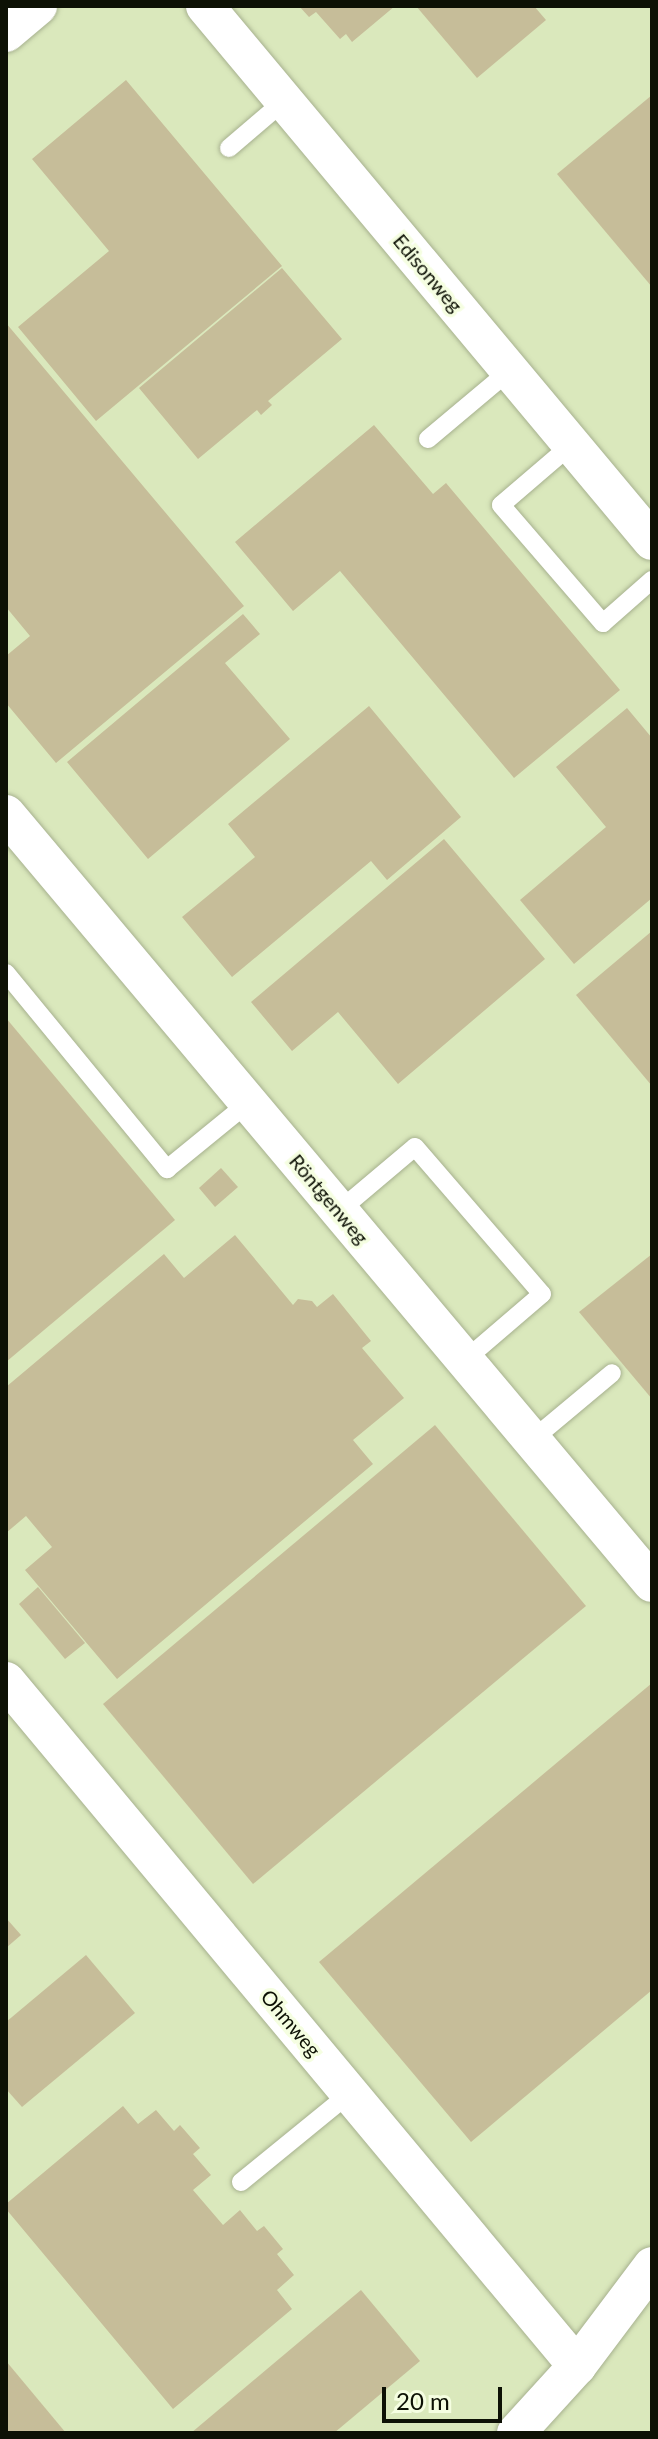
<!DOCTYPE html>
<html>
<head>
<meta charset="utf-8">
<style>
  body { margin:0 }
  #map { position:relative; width:658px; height:2439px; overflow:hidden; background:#e7f2ce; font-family:Lato,sans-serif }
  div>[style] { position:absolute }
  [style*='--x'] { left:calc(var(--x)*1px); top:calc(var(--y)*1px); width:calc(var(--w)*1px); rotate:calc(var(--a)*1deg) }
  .built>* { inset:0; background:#dae8bc }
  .building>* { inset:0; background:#c6bd99 }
  .roads { filter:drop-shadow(0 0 2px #a7b18f) drop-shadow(0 0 2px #a7b18f) }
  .lane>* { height:18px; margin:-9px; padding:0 9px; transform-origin:9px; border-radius:9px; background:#fff }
  .street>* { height:38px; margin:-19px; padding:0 19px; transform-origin:19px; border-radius:19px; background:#fff }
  span { translate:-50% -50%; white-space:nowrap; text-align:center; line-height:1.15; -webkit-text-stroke:7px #f5fee1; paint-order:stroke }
  .street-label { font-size:20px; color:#0d1105 }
  .frame { position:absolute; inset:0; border:8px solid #0d1105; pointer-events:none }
  .scale { position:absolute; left:382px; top:2387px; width:120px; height:36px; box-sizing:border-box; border:4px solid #0d1105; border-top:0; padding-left:10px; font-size:24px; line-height:28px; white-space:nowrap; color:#0d1105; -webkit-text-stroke:6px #f5fee1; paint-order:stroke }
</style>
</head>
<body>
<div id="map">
  <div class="built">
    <div style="clip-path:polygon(6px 6px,652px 6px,652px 2433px,6px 2433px)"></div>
  </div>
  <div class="building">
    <div style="clip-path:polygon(299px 6px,395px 6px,352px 42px,346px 34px,340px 39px,316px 12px,309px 17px)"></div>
    <div style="clip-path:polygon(416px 6px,534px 6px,546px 20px,477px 78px)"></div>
    <div style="clip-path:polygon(126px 80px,282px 266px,96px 421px,18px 327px,109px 251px,32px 159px)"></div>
    <div style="clip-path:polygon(652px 95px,652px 287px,557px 174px)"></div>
    <div style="clip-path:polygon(282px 268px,342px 339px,268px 401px,272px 405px,261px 415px,257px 410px,198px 459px,139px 388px)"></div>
    <div style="clip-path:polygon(6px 323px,244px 606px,56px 763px,6px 703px,6px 656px,30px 636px,6px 607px)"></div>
    <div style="clip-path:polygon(374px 425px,433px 494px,446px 483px,620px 690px,514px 778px,340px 571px,293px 611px,235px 542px)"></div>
    <div style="clip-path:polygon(243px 614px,260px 634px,225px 663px,290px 739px,148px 859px,67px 762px)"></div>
    <div style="clip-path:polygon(369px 706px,461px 817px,387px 880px,371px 861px,232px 977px,182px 917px,255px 857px,228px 824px)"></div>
    <div style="clip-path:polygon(627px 708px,652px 738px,652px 898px,574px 964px,520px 900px,606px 827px,556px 767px)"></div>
    <div style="clip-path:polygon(444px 839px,545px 959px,398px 1084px,338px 1012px,292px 1051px,251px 1002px)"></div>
    <div style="clip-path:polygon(652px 931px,652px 1086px,576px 995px)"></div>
    <div style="clip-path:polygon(6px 1018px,175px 1220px,6px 1362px)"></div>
    <div style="clip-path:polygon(221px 1168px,238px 1187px,215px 1207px,199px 1188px)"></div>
    <div style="clip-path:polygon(235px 1235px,293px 1305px,298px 1299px,312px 1301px,317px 1307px,333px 1294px,371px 1341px,362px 1348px,404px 1398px,353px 1440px,373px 1464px,117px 1679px,25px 1570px,52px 1547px,26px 1516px,6px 1533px,6px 1387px,164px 1254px,184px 1278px)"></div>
    <div style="clip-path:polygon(652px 1254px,652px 1399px,579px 1312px)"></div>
    <div style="clip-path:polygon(435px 1425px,586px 1606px,253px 1884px,103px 1704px)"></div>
    <div style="clip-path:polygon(38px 1587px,85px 1643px,65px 1659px,19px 1604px)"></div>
    <div style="clip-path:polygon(652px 1683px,652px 1990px,471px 2142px,319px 1962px)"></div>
    <div style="clip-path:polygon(6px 1918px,21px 1935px,6px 1948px)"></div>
    <div style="clip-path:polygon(86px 1955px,135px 2013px,22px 2107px,6px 2089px,6px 2022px)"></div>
    <div style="clip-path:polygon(123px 2106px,138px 2124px,156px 2110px,174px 2131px,180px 2125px,200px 2148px,193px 2154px,211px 2175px,193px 2190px,223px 2225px,240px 2210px,257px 2231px,264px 2226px,283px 2249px,277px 2254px,294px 2275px,277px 2290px,292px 2309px,173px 2409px,6px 2209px,6px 2204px)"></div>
    <div style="clip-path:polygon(361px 2290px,420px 2361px,334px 2433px,191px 2433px)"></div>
    <div style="clip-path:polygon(6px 2361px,66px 2433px,6px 2433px)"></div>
  </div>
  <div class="roads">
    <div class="lane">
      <div style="--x:229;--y:148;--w:72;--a:-40.5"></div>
      <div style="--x:428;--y:439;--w:106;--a:-40"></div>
      <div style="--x:571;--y:445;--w:92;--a:139.4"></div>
      <div style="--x:501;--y:505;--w:156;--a:49.2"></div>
      <div style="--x:603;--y:623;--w:65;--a:-41.3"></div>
      <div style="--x:6;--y:973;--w:254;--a:50.6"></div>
      <div style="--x:167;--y:1169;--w:104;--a:-39.2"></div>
      <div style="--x:339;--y:1211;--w:99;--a:-40.1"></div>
      <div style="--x:415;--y:1147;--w:194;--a:49.2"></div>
      <div style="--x:542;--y:1294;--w:101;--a:139.4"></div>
      <div style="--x:532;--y:1440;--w:104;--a:-39.9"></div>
      <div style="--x:241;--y:2182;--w:141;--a:-39.2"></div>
    </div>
    <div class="street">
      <div style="--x:205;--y:6;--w:697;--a:50.12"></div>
      <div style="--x:6;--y:33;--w:42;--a:-40.2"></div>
      <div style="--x:6;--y:814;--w:1004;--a:49.97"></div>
      <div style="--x:6;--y:1681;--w:892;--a:50.19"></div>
      <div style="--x:516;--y:2433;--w:91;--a:-47.7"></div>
      <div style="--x:577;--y:2366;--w:125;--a:-53.1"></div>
    </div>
  </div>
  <div class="street-label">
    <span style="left:428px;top:273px;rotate:50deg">Edisonweg</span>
    <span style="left:329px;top:1199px;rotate:50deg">Röntgenweg</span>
    <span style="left:291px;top:2023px;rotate:50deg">Ohmweg</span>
  </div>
  <div class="frame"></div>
  <div class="scale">20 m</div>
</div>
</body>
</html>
